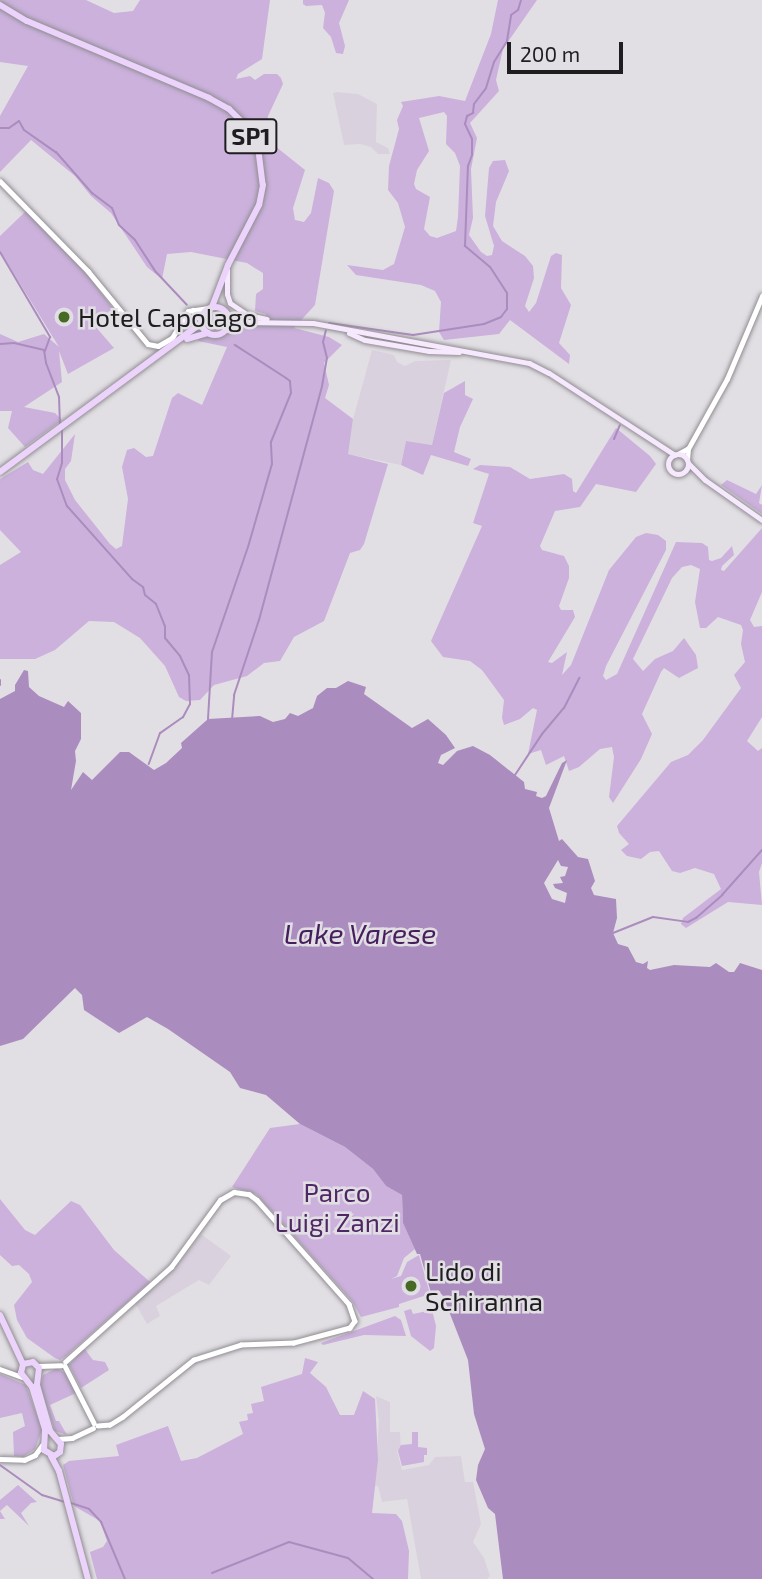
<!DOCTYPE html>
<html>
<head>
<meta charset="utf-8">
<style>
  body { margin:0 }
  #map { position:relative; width:762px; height:1579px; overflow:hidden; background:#e2dfe4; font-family:"Exo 2",sans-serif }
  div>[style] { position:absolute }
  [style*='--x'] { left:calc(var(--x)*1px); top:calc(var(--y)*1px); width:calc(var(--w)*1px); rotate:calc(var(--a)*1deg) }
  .built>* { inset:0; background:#d9d2de }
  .green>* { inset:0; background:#cbb1dc }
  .round { border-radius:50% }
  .water>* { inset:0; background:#ab8cbe }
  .stream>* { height:2px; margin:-1px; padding:0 1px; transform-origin:1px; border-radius:1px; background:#ab8cbe }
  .roads { filter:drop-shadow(0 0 2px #908d92) drop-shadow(0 0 2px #908d92) }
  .tertiary>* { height:4.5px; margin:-2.25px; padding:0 2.25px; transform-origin:2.25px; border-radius:2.25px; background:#fff }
  .secondary>* { height:5px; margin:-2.5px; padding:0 2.5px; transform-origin:2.5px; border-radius:2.5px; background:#f6e9fd }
  .secondary>.ring { margin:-2.5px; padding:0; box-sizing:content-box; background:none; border:5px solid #f6e9fd; border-radius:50% }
  .primary>* { height:6px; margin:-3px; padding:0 3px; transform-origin:3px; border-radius:3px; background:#ecd3fb }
  .primary>.ring { margin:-3px; padding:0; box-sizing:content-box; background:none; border:6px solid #ecd3fb; border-radius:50% }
  .dots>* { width:19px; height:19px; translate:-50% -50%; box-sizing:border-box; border:4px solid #e2dfe4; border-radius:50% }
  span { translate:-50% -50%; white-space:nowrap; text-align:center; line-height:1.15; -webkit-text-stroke:5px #e2dfe4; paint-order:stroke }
  .shield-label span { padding:2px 5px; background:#e2dfe4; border:2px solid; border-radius:5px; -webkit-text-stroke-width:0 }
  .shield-label { font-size:24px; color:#1f1d1f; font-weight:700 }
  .poi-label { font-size:26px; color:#1f1d1f }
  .left { translate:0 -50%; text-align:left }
  .park-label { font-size:26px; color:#4f2765 }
  .water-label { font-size:28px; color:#471e5c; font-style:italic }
  .scale { position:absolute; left:507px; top:42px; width:116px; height:32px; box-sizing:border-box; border:4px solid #1f1d1f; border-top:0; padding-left:9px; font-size:21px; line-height:24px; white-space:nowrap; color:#1f1d1f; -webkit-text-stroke:5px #e2dfe4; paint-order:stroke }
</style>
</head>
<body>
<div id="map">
  <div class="built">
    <div style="clip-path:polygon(337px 92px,358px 94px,377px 104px,376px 142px,388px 148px,390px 154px,378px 154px,371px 147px,360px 144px,344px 145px,333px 93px)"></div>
    <div style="clip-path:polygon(372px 350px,394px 355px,397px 362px,405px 366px,415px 361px,451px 360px,432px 445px,406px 441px,401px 465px,347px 454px,353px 419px)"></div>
    <div style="clip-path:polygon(201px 1234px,231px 1256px,209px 1285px,199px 1280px,156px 1306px,160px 1316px,147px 1324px,135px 1303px,173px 1270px)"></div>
    <div style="clip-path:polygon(376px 1396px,390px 1402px,390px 1432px,400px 1432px,401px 1449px,397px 1451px,402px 1470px,429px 1465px,435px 1457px,461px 1456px,465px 1482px,473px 1482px,481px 1524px,473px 1542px,484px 1558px,490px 1576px,487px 1579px,421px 1579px,407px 1499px,382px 1502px,378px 1486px,375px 1486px,379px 1422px)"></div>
  </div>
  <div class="green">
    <div style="clip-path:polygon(0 0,86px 0,114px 13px,133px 11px,140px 0,270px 0,262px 59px,238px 74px,236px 79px,250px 76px,255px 80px,264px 74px,277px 74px,281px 78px,283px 84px,268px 116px,265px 133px,275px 146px,305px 170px,293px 208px,295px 220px,304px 222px,311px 213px,318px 178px,329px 183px,334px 191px,315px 305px,294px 328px,329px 337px,342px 345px,324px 363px,329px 385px,325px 398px,353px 419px,348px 454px,388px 464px,364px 544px,360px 550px,350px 553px,324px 621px,294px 637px,280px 661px,264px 663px,247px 676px,214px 685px,200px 700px,186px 701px,179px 697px,165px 666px,140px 638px,114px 622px,89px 621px,55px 650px,35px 659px,0 659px,0 565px,21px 552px,0 530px,0 479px,28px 462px,33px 470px,43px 474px,75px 434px,71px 461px,65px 469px,65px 480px,75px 500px,110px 544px,116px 549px,122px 546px,128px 499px,122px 467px,127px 450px,134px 448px,146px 457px,153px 456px,172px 398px,178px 393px,202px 405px,227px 347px,198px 341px,200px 337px,217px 337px,243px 326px,266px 324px,266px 314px,255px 311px,256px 294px,263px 289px,263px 273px,247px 263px,191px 252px,167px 254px,162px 279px,147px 267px,111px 213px,91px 196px,75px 176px,31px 140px,0 172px,0 116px,28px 66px,0 62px)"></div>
    <div style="clip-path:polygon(303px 0,349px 0,339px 23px,345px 46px,343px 54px,336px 53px,331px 37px,323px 28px,325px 13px,322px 5px,306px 6px,303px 4px)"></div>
    <div style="clip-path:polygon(evenodd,498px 0,537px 0,503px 49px,496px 80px,499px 91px,470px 123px,477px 138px,471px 169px,473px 218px,469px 235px,481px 252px,487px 256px,492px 255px,494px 246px,485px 216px,489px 168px,493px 161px,505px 160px,509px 171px,496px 202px,493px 226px,502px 241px,525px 256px,533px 266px,534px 278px,525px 306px,529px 312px,536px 303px,551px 256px,556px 253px,562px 255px,561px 288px,571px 305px,559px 343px,570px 355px,569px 364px,510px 320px,499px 334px,444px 340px,439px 332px,441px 302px,435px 291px,421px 285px,356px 275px,347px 265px,383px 270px,394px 264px,405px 227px,398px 203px,388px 190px,389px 166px,399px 129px,397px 120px,403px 106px,401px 102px,439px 96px,465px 101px,491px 34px,498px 0,444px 112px,447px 116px,446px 144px,455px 153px,460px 166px,458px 217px,456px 231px,437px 238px,430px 236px,424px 229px,430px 197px,416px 189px,414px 184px,417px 170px,429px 151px,419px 118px,444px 112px)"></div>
    <div style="clip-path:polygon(26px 211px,86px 273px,113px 308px,95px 326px,114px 348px,68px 374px,59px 351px,62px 382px,24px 407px,55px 413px,62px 420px,25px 447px,8px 428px,12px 411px,0 411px,0 334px,18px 342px,44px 334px,59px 347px,0 251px,0 236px)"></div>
    <div class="round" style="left:205px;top:311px;width:20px;height:20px"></div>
    <div style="clip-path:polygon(465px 381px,465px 395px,473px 399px,460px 427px,454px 452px,471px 459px,468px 466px,431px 455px,423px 475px,401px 465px,406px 441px,432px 445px,444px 393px)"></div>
    <div style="clip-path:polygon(616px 428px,650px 456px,656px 464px,636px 492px,596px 484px,580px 507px,555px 511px,540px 546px,542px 550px,564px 556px,569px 566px,569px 578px,559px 606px,561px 610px,573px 610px,575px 617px,548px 662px,552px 663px,567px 652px,562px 675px,571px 665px,609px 570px,636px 537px,646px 533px,658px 535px,666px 541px,666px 550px,606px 666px,603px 676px,606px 680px,617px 674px,676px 542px,702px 543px,708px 547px,709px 560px,712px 561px,721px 558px,732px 546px,734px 555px,722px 566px,721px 570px,724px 571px,762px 528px,762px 592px,750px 620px,754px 627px,762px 626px,762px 717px,747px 741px,758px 751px,762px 748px,762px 863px,759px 872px,762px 905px,728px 902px,686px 928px,681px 924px,683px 918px,721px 889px,714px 874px,695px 868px,680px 873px,672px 871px,659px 851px,650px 852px,641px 859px,627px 856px,621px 850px,629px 844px,619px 833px,617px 826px,671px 762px,688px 755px,703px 740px,741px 688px,734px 675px,745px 662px,741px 644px,743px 630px,741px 625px,718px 617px,706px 628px,700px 628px,695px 602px,700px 569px,691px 565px,682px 567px,672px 578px,633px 659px,643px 671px,655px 659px,673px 651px,684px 638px,696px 655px,698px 668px,679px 678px,664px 668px,661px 672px,642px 714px,652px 734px,641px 759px,613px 803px,609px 797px,614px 757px,612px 747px,600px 749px,579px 767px,569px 771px,564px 756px,546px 765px,541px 750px,528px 754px,537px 710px,533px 708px,520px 719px,504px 725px,502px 718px,504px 700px,482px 670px,470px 661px,443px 657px,431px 641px,482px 526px,473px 523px,489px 474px,473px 469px,480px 465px,510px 467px,530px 479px,564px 474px,572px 479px,573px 491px,576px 493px)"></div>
    <div style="clip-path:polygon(727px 480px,756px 494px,762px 485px,759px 503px,762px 505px,762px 514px,721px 485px)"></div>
    <div style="clip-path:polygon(300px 1124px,345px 1147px,373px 1169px,386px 1186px,402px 1195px,403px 1223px,415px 1249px,404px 1258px,397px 1276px,391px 1279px,401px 1276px,407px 1262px,419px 1255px,430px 1294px,399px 1304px,399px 1307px,361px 1317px,352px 1301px,256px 1194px,232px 1187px,270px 1128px)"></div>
    <div style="clip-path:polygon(0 1199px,25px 1230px,35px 1235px,71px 1201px,80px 1205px,114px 1250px,150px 1282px,66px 1356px,60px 1360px,55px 1358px,27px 1338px,17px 1320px,14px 1305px,32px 1282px,29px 1274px,19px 1265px,12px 1266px,0 1255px)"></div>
    <div style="clip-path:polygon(411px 1309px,413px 1314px,432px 1310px,436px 1326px,434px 1348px,430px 1351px,411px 1336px,404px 1311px)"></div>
    <div style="clip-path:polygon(395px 1316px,401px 1320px,406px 1336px,364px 1335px,323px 1345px,321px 1343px)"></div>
    <div style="clip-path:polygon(84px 1348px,93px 1360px,105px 1362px,109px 1370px,81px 1388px,69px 1365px)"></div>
    <div style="clip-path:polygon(305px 1358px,318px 1362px,310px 1373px,326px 1387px,340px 1415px,354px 1415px,363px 1391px,375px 1399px,378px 1460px,372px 1513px,396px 1514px,402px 1521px,409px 1551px,408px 1579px,97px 1579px,90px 1552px,103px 1547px,107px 1541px,100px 1521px,74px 1506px,63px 1465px,69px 1461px,119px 1456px,116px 1445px,168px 1426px,181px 1461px,197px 1458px,243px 1434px,239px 1422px,248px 1420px,247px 1414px,253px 1413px,251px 1404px,264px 1401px,261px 1387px,302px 1374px)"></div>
    <div style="clip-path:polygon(57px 1368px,68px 1375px,76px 1393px,50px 1405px,56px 1421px,59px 1421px,67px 1435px,55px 1431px,40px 1387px,43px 1375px)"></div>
    <div style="clip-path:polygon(0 1374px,26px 1385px,42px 1430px,35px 1449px,23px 1457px,14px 1456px,13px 1432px,25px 1426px,22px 1413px,0 1418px)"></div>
    <div style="clip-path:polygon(412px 1432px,418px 1432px,418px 1447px,427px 1448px,427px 1455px,424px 1455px,424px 1462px,402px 1466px,398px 1451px,401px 1445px,412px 1444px)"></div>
    <div style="clip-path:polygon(18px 1485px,37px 1502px,31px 1503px,21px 1513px,29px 1526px,7px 1505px,0 1511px,5px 1519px,0 1519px,0 1500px)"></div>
  </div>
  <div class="water">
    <div style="clip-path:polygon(evenodd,24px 670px,28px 671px,29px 687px,39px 696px,64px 707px,68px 701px,81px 713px,81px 739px,75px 751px,76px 761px,71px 790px,83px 772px,92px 780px,120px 752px,129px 752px,154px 770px,166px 763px,182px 748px,181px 743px,208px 719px,260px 716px,273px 722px,285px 719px,290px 713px,298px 716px,313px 708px,317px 696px,327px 688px,336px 688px,348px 681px,366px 687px,364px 694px,412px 728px,428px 719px,446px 735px,455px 748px,441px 755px,438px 763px,443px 765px,457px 751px,473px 746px,490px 755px,524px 782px,525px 789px,537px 792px,536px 796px,542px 798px,546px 796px,562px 763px,567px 760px,549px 808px,559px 841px,562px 839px,578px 857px,588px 859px,595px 881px,591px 888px,594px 895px,616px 899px,617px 918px,613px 933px,618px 944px,628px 947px,636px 962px,643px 964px,648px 961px,647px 968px,650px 970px,674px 965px,710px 967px,716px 963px,729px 972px,734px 972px,740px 963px,762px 970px,762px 1579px,503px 1579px,495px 1514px,488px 1508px,476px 1480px,478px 1465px,485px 1449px,474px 1414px,468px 1360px,443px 1296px,438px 1290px,431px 1293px,420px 1254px,417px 1254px,403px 1223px,402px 1195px,386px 1186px,373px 1169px,345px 1147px,300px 1124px,266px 1095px,240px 1088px,230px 1072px,168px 1029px,147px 1017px,119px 1033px,84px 1010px,82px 995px,75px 988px,23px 1039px,0 1046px,0 699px,15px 691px,15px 685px,24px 670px,558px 860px,561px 866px,568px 867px,565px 876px,560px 877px,563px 883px,553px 884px,555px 888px,567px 893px,565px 903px,552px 899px,544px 883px,558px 860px)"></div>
  </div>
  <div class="stream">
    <div style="--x:0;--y:128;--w:9;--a:0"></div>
    <div style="--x:9;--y:128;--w:12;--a:-35"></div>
    <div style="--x:19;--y:121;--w:10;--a:61"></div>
    <div style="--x:24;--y:130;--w:39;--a:35"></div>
    <div style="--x:56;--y:152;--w:55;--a:48.7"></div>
    <div style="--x:92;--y:193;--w:25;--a:37"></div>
    <div style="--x:112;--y:208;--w:18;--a:68"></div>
    <div style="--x:119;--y:225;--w:22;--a:43"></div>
    <div style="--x:135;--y:240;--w:38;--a:57"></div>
    <div style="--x:156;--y:272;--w:45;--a:46.8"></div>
    <div style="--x:0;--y:252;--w:99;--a:59.5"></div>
    <div style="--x:50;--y:337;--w:15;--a:110"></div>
    <div style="--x:329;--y:323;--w:85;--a:8.1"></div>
    <div style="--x:413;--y:335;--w:72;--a:-8.8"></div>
    <div style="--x:484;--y:324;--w:18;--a:-22"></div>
    <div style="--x:501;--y:317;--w:10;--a:-53"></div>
    <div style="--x:507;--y:309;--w:16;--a:-90"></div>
    <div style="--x:507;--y:293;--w:31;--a:-123"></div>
    <div style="--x:490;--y:267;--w:33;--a:-140"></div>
    <div style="--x:465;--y:246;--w:80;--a:-87.9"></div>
    <div style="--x:468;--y:166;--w:12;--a:-70"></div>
    <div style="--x:472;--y:155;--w:16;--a:-90"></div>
    <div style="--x:472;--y:139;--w:17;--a:-115"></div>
    <div style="--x:465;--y:124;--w:8;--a:-76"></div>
    <div style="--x:467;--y:116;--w:7;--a:-27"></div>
    <div style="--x:473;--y:113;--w:9;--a:-84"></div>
    <div style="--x:474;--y:104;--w:20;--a:-53"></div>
    <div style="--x:486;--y:88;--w:27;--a:-73"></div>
    <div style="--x:494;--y:62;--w:25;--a:-58"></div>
    <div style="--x:507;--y:41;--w:26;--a:-81"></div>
    <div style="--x:511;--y:15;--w:9;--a:-36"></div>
    <div style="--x:518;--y:10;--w:10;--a:-73"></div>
    <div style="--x:0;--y:344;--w:14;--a:-4"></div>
    <div style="--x:14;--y:343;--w:31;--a:13"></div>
    <div style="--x:44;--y:350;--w:13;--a:81"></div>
    <div style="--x:46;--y:363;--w:36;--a:69"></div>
    <div style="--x:59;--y:397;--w:28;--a:88"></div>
    <div style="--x:62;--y:430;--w:33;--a:90"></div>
    <div style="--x:62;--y:463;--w:17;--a:107"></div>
    <div style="--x:57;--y:479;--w:29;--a:70"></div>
    <div style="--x:67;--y:506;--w:98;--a:48.3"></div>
    <div style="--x:132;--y:579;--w:14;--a:36"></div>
    <div style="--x:143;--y:587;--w:8;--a:76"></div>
    <div style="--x:145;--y:595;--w:14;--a:39"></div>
    <div style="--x:156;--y:604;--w:24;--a:68"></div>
    <div style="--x:165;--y:626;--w:12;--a:90"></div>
    <div style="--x:165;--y:638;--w:23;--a:50"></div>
    <div style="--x:180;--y:656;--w:21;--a:65"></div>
    <div style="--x:189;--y:675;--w:29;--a:88"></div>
    <div style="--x:190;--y:704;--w:15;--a:118"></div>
    <div style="--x:183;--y:717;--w:28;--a:145"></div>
    <div style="--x:160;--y:733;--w:33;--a:110"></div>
    <div style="--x:614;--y:439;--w:15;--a:-67"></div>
    <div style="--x:0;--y:680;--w:5;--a:90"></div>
    <div style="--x:208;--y:719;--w:67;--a:-86.6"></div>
    <div style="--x:212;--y:652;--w:111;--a:-71.1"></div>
    <div style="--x:248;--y:547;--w:86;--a:-73.9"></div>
    <div style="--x:272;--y:464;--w:22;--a:-93"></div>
    <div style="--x:271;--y:442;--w:53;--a:-67.8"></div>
    <div style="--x:291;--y:393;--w:12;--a:-95"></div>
    <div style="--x:290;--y:381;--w:5;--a:-143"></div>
    <div style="--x:286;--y:378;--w:61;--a:-147.1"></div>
    <div style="--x:232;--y:720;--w:25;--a:-85"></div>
    <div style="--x:234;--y:695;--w:79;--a:-71.6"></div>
    <div style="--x:259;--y:620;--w:242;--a:-74.9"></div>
    <div style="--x:322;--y:386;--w:28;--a:-80"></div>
    <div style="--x:327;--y:358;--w:16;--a:-104"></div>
    <div style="--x:323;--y:342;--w:12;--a:-76"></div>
    <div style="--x:515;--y:775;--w:49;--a:-56.6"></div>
    <div style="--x:542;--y:734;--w:34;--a:-50"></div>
    <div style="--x:564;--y:708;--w:34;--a:-63"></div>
    <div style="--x:613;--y:933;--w:43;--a:-21.8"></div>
    <div style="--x:653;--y:917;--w:35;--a:8"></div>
    <div style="--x:688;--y:922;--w:9;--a:-27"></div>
    <div style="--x:696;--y:918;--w:35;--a:-41"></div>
    <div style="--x:722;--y:895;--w:60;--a:-48.4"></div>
    <div style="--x:0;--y:1465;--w:52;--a:35.5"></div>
    <div style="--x:42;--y:1495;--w:24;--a:17"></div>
    <div style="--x:71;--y:1503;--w:19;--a:18"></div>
    <div style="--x:89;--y:1509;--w:18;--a:47"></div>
    <div style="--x:101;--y:1522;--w:62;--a:67.2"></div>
    <div style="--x:212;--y:1573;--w:83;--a:-21.9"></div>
    <div style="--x:289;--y:1542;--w:61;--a:15.2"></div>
    <div style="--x:348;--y:1558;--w:33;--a:40"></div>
  </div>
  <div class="roads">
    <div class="tertiary">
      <div style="--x:0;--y:181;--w:126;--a:45.6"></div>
      <div style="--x:88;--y:271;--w:94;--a:50.6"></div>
      <div style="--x:148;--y:344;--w:10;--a:11"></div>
      <div style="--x:158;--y:346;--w:16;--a:-30"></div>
      <div style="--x:172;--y:338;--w:31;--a:-59"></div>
      <div style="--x:188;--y:311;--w:21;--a:-8"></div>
      <div style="--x:193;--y:310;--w:13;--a:51"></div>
      <div style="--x:678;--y:454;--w:10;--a:-29"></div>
      <div style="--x:687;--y:460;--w:11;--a:-85"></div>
      <div style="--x:688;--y:449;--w:80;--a:-60.9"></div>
      <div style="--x:727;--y:379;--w:90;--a:-67.1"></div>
      <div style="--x:65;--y:1362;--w:142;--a:-41.9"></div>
      <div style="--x:171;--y:1267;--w:83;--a:-53.8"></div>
      <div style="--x:220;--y:1200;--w:16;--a:-30"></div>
      <div style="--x:234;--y:1192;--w:15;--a:8"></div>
      <div style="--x:249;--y:1194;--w:10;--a:37"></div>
      <div style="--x:257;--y:1200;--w:139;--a:48.5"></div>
      <div style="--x:349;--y:1304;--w:18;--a:71"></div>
      <div style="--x:355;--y:1321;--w:9;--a:126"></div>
      <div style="--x:350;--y:1328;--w:58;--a:165"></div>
      <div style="--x:294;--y:1343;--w:53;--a:177.8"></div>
      <div style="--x:241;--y:1345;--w:49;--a:162.3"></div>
      <div style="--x:194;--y:1360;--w:91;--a:141.2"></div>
      <div style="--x:123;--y:1417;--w:15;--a:148"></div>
      <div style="--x:110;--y:1425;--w:12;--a:175"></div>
      <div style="--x:38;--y:1366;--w:23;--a:-2"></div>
      <div style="--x:65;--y:1366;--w:64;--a:63"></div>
      <div style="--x:0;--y:1369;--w:23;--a:20"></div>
      <div style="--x:58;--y:1439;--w:14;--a:-4"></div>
      <div style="--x:72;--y:1438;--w:23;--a:-25"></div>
      <div style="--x:0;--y:1459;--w:24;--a:2"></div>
      <div style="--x:24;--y:1460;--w:12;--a:-24"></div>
      <div style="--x:35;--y:1455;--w:14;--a:-54"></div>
    </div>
    <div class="secondary">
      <div style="--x:227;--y:270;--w:24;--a:90"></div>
      <div style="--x:227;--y:294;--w:9;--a:72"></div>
      <div style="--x:230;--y:303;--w:22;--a:34"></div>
      <div style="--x:248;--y:315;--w:19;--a:12"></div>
      <div style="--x:228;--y:317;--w:16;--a:18"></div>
      <div style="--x:226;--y:330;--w:19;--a:-25"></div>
      <div style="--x:243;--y:322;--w:70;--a:0.8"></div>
      <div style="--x:313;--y:323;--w:220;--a:10.5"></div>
      <div style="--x:529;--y:363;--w:22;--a:27"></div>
      <div style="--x:549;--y:373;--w:150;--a:33.1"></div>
      <div style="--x:349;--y:333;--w:17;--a:24"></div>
      <div style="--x:365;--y:340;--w:65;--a:9.8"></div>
      <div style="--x:429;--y:351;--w:30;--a:2"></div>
      <div class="ring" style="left:668px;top:454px;width:15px;height:15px"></div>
      <div style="--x:688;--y:463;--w:24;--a:45"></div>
      <div style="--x:705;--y:480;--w:70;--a:35.1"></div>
    </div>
    <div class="primary">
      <div style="--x:0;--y:5;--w:31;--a:31"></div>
      <div style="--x:27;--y:21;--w:198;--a:22.9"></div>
      <div style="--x:209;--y:98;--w:23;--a:29"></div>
      <div style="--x:229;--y:109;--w:24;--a:45"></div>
      <div style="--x:246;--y:126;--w:24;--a:60"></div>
      <div style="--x:258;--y:147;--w:38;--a:83"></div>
      <div style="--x:263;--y:185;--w:20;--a:101"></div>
      <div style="--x:259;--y:205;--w:68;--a:117.3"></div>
      <div style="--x:228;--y:265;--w:45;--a:110.9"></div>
      <div class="ring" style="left:201px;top:307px;width:22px;height:22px"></div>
      <div style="--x:187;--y:339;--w:22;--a:-16"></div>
      <div style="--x:0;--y:472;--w:250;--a:-36.5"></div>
      <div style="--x:0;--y:1315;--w:54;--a:64.9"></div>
      <div style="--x:33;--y:1362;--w:8;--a:45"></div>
      <div style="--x:39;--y:1368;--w:17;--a:97"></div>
      <div style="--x:37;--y:1385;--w:48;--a:74.2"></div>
      <div style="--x:50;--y:1431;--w:17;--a:50"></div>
      <div style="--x:61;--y:1444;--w:8;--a:97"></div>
      <div style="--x:60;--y:1452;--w:7;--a:146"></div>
      <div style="--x:54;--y:1456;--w:12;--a:-149"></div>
      <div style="--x:44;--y:1450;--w:21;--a:-87"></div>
      <div style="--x:45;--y:1429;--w:44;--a:-107.2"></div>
      <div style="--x:32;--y:1387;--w:18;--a:-128"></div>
      <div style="--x:21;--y:1373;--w:9;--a:-77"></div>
      <div style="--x:23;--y:1364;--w:10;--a:-11"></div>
      <div style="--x:51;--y:1456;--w:17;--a:62"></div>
      <div style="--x:59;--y:1471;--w:112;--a:75"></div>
    </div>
  </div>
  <div class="dots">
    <div style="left:64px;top:317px;background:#466a23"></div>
    <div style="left:411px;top:1286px;background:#466a23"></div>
  </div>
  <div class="shield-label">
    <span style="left:251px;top:136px">SP1</span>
  </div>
  <div class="poi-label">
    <span class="left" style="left:78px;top:317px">Hotel Capolago</span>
    <span class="left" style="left:425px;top:1286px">Lido di<br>Schiranna</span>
  </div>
  <div class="park-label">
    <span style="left:337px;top:1207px">Parco<br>Luigi Zanzi</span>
  </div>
  <div class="water-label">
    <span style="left:360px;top:933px">Lake Varese</span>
  </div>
  <div class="scale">200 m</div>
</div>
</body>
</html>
